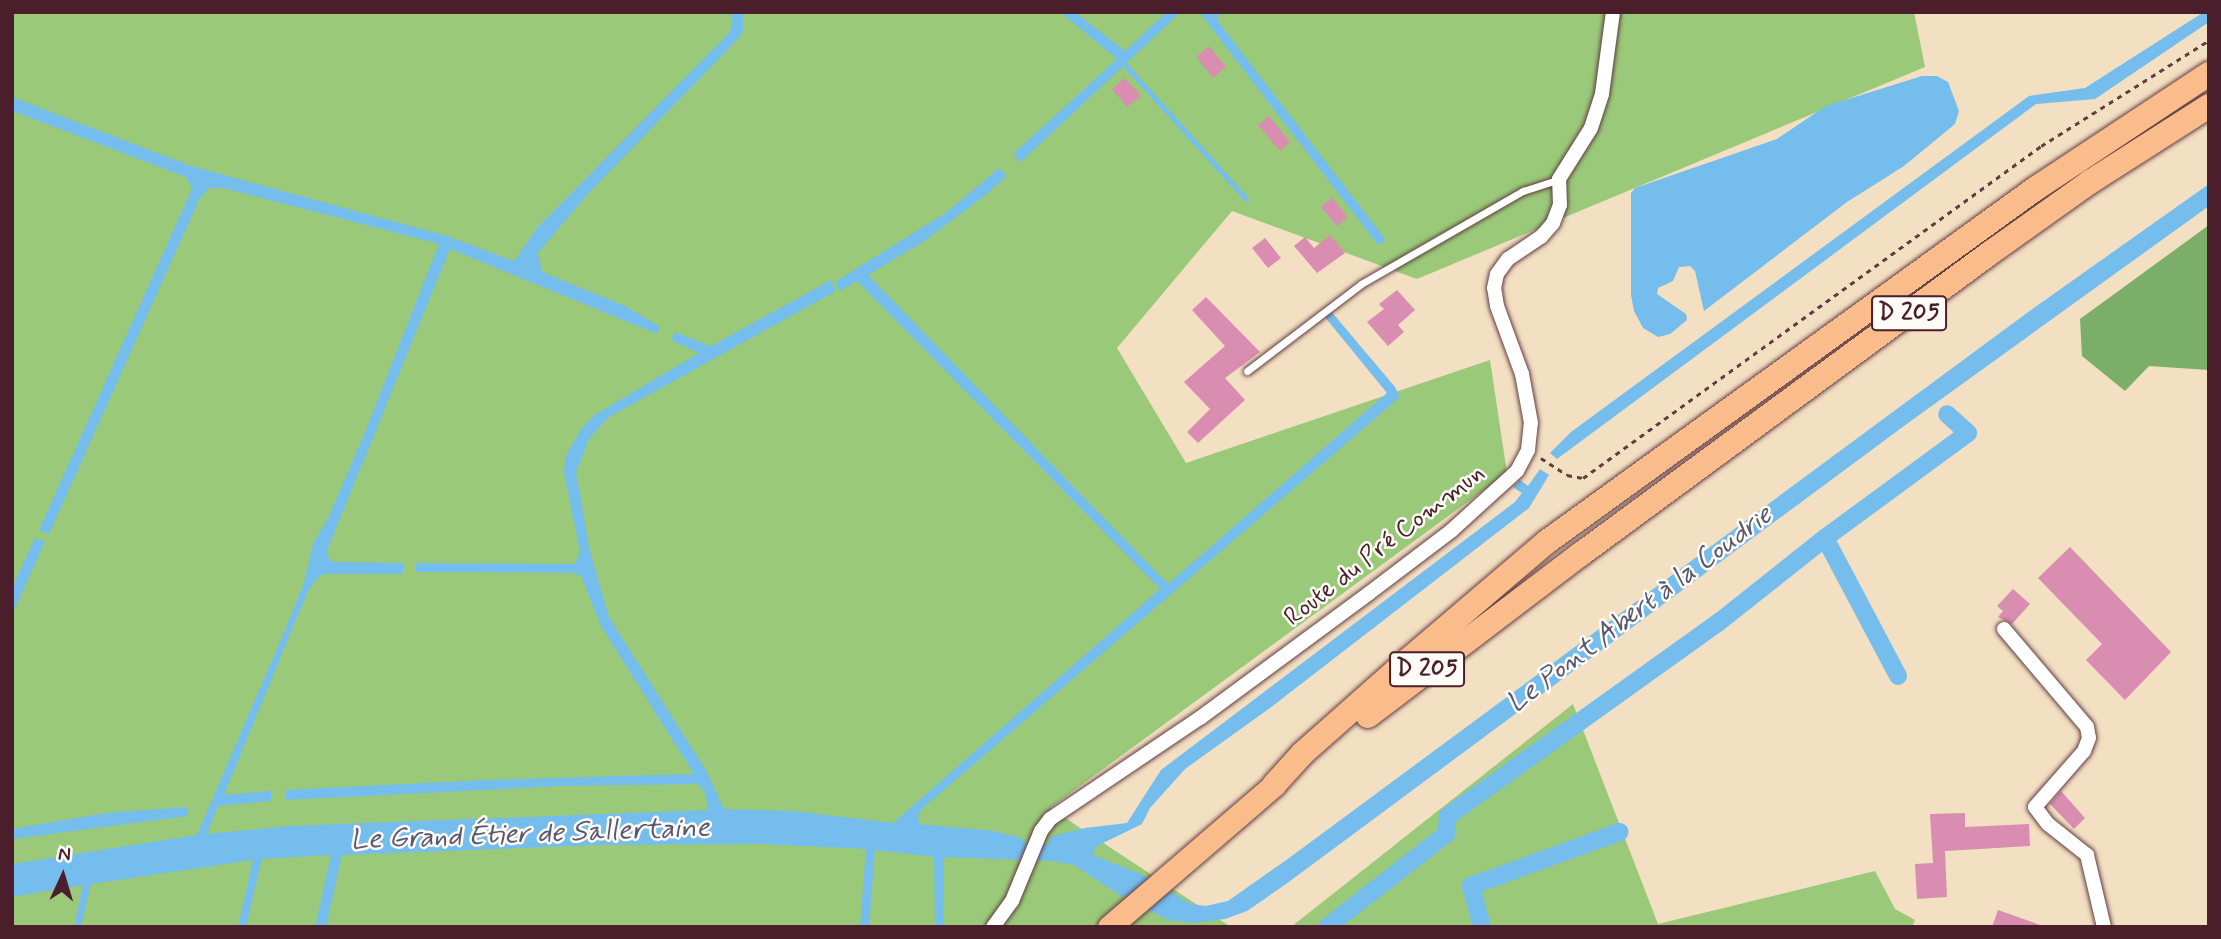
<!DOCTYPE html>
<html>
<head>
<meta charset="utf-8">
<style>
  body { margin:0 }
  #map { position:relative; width:2221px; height:939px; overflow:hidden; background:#f3dfc2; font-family:Mynerve,sans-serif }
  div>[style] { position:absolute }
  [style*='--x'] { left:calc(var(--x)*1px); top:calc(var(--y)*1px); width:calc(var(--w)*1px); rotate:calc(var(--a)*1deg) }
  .green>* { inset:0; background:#9aca79 }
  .forest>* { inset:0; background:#7bae69 }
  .water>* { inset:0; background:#74bded }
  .stream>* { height:5px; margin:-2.5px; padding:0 2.5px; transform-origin:2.5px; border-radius:2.5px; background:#74bded }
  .canal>* { height:18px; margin:-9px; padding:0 9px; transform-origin:9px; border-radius:9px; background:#74bded }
  .building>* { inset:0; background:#d88db1 }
  .path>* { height:2.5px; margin-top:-1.25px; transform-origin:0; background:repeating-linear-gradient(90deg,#633c42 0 5px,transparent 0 10px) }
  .roads { filter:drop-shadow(0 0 2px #633c42) drop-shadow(0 0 2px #633c42) }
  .service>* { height:7px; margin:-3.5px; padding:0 3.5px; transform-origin:3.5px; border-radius:3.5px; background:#fff }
  .minor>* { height:14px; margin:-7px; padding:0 7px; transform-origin:7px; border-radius:7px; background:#fff }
  .primary>* { height:23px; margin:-11.5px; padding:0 11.5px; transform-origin:11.5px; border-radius:11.5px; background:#f9bc8a }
  .trunk>* { height:24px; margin:-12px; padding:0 12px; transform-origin:12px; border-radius:12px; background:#f9bc8a }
  span { translate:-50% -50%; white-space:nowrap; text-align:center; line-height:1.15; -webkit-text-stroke:5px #fdfcf7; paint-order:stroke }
  .shield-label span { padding:2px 5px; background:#fdfcf7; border:2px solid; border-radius:5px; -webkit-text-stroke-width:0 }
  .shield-label { font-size:24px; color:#4a1f2b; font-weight:700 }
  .street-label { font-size:26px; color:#4a1f2b }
  .water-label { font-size:28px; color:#59566f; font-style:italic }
  .frame { position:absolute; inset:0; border:14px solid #4a1f2b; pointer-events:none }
  .north { position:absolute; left:28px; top:841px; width:70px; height:70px; -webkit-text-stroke:5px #fdfcf7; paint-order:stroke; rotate:4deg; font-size:19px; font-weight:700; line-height:28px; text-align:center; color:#4a1f2b }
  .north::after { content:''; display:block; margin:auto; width:24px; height:32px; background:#4a1f2b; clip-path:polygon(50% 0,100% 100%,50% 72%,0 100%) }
</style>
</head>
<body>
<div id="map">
  <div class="green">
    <div style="clip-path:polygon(12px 12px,1914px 12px,1925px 67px,1417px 279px,1232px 211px,1117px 348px,1186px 463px,1490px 360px,1507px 473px,1050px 808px,1231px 927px,12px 927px)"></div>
    <div style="clip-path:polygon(1573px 704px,1658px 924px,1875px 871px,1895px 909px,1915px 920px,1912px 927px,1291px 927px)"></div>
  </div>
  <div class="forest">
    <div style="clip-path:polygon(2209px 225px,2209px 370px,2149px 366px,2125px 391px,2082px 356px,2080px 319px)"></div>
  </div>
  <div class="water">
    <div style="clip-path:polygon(731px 12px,743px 12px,743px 31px,739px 38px,587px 195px,538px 253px,542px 272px,625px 306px,660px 327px,657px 334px,450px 249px,328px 548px,328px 556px,333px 562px,403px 563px,403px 574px,323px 574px,315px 581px,308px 591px,224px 795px,271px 791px,271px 801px,218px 806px,207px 834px,289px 826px,708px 810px,705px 792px,698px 784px,562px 786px,286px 800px,285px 790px,486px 780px,694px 774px,601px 626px,581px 576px,573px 573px,415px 572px,416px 563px,575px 564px,580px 552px,564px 472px,565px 457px,582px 428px,593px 416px,699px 353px,671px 340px,675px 332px,710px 346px,715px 344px,831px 280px,836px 291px,609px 417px,589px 439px,576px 472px,589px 547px,609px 617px,707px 772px,724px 809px,793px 811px,893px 823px,1160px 589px,857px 281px,840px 291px,836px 285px,835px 282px,947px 212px,999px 168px,1007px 176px,983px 197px,923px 242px,868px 275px,1168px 584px,1387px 393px,1324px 316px,1330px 310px,1395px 387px,1400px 397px,922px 809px,918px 815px,919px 824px,993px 831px,1018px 837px,1029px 844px,1048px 844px,1052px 836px,1085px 828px,1127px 823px,1161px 770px,1515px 502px,1522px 493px,1513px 487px,1520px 480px,1528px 486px,1540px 469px,1549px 475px,1529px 508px,1270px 708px,1185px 769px,1150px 808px,1142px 824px,1097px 846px,1092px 855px,1141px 874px,1191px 904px,1206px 906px,1228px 901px,1285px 861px,2031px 310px,2209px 184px,2209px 206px,1908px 423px,1286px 884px,1247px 911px,1225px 919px,1194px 923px,1168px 920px,1118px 894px,1074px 865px,1050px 861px,944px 857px,943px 927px,935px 927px,934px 857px,875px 850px,869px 927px,860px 927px,866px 849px,761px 844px,597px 845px,342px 855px,326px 927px,315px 927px,331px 855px,262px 859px,246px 927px,238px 927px,253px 860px,91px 884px,81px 927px,74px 927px,83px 885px,12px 897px,12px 864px,197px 835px,285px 630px,304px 583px,313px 544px,329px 516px,363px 437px,439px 244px,223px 188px,209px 188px,200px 198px,49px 534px,39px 530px,192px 189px,186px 177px,12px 111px,12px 97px,191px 166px,447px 236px,514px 261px,537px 228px,728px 34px,732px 26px)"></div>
    <div style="clip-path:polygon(1060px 12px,1075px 12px,1125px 51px,1167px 12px,1181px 12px,1021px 162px,1013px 154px,1117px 59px)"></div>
    <div style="clip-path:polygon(1199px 12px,1221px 12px,1217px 19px,1223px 28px,1386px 240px,1378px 245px)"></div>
    <div style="clip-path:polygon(2204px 12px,2209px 12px,2209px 22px,2095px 99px,2036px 104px,1557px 459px,1550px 453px,1571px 432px,2029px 96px,2085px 88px)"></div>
    <div style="clip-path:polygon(1922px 76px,1937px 76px,1948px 82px,1959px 111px,1955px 124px,1904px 166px,1847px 202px,1704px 311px,1695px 271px,1690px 266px,1679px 267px,1673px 281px,1658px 288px,1657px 294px,1686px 314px,1687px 320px,1670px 334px,1658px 337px,1643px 328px,1634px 311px,1631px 295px,1631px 193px,1635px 188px,1777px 139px,1826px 106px)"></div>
    <div style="clip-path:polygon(35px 538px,45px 542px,12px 615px,12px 588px)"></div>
    <div style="clip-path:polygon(188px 807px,188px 816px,12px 839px,12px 829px,106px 813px)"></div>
  </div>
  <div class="stream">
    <div style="--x:1126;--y:66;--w:179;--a:47.9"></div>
  </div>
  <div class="canal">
    <div style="--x:1825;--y:538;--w:177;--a:-36.3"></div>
    <div style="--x:1968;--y:433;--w:28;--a:-138"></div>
    <div style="--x:1327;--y:927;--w:151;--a:-38"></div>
    <div style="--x:1446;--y:834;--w:18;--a:-84"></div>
    <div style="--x:1448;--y:816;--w:333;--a:-35.6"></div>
    <div style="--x:1719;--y:622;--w:135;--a:-38.4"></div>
    <div style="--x:1825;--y:538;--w:156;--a:62.1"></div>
    <div style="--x:1482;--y:927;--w:42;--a:-105"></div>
    <div style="--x:1471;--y:886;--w:158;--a:-20"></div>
  </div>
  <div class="building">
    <div style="clip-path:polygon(1209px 46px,1226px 67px,1213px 78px,1196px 57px)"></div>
    <div style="clip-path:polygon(1125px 78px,1141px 96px,1127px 107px,1112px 89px)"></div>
    <div style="clip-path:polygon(1269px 116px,1290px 142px,1280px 151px,1258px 125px)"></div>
    <div style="clip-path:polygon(1332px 198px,1348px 217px,1337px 226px,1321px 207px)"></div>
    <div style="clip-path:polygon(1330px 235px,1345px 253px,1317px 273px,1294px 246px,1305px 237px,1314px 248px)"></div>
    <div style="clip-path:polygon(1265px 238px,1281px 258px,1268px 268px,1252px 248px)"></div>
    <div style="clip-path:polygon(1397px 290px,1415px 310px,1398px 325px,1404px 332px,1388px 346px,1367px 322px,1384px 309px,1379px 304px)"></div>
    <div style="clip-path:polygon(1206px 297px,1260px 352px,1225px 378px,1245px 400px,1198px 443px,1187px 432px,1210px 409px,1184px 382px,1225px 346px,1192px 310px)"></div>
    <div style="clip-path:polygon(2070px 547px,2171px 652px,2125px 700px,2086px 660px,2102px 644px,2038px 578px)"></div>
    <div style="clip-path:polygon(2013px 589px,2030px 604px,2012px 624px,1998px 617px,2003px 611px,1997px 606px)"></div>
    <div style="clip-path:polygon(2061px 791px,2085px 818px,2074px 829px,2050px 804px)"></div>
    <div style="clip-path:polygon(1965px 813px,1965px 827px,2029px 824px,2030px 846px,1945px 851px,1947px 897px,1917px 899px,1915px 864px,1933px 863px,1930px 814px)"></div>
    <div style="clip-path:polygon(1998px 910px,2040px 925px,2040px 927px,1992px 927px)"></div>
  </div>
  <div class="path">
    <div style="--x:1541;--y:458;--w:31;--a:33"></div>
    <div style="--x:1567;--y:475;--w:16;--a:11"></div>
    <div style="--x:1583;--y:478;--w:566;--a:-35.94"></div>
    <div style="--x:2041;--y:146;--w:199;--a:-32.2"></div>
  </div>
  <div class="roads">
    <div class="service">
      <div style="--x:1247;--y:371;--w:143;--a:-37.3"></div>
      <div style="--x:1361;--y:284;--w:187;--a:-29.9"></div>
      <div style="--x:1523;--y:191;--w:38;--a:-18"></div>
    </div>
    <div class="minor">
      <div style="--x:2004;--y:629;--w:128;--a:49.7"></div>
      <div style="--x:2087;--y:727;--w:11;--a:80"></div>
      <div style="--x:2089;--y:738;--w:14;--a:111"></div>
      <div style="--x:2084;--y:751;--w:74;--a:131.2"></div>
      <div style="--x:2035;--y:807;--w:21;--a:53"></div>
      <div style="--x:2048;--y:824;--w:50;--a:38.5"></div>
      <div style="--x:2087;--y:855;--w:74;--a:76.7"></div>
      <div style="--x:993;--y:927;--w:32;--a:-54"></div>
      <div style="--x:1012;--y:901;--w:76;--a:-67.5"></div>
      <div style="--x:1041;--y:831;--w:15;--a:-53"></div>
      <div style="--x:1050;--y:819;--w:181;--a:-34"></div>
      <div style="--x:1200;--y:718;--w:209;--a:-36.4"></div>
      <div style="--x:1368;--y:594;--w:104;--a:-37.2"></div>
      <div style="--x:1451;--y:531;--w:89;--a:-42.3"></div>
      <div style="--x:1517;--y:471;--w:24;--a:-62"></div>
      <div style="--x:1528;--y:450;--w:27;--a:-84"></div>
      <div style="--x:1531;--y:423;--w:50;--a:-100.4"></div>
      <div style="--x:1522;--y:374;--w:72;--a:-110.2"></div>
      <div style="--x:1497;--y:306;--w:18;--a:-99"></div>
      <div style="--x:1494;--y:288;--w:14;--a:-78"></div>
      <div style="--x:1497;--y:274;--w:19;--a:-54"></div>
      <div style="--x:1508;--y:259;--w:40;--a:-34"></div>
      <div style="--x:1541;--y:237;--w:18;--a:-49"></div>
      <div style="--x:1553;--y:223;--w:19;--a:-69"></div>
      <div style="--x:1560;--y:205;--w:26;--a:-92"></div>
      <div style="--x:1559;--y:179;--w:60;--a:-57.9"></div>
      <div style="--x:1591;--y:128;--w:36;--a:-72"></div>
      <div style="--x:1602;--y:94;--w:83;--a:-82.4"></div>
    </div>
    <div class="primary">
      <div style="--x:1109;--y:927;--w:218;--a:-40.7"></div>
    </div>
    <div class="trunk">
      <div style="--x:1368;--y:716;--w:268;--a:-37.3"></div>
      <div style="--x:1581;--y:554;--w:508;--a:-36.35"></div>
      <div style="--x:1990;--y:253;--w:123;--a:-35.4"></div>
      <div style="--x:2090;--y:182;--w:141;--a:-32.6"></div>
      <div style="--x:1274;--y:785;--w:43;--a:-47.8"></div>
      <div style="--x:1303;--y:753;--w:140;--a:-41.5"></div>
      <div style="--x:1408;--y:660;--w:184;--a:-40.4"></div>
      <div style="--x:1548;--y:541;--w:601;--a:-35.86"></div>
      <div style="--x:2035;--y:189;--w:209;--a:-33.5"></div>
    </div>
  </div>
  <div class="shield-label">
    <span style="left:1909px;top:313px">D 205</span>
    <span style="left:1427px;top:669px">D 205</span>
  </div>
  <div class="street-label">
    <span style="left:1385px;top:546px;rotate:-38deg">Route du Pré Commun</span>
  </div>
  <div class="water-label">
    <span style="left:1640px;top:610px;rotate:-37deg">Le Pont Abert à la Coudrie</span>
    <span style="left:530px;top:835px;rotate:-2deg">Le Grand Étier de Sallertaine</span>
  </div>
  <div class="frame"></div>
  <div class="north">N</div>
</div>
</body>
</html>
